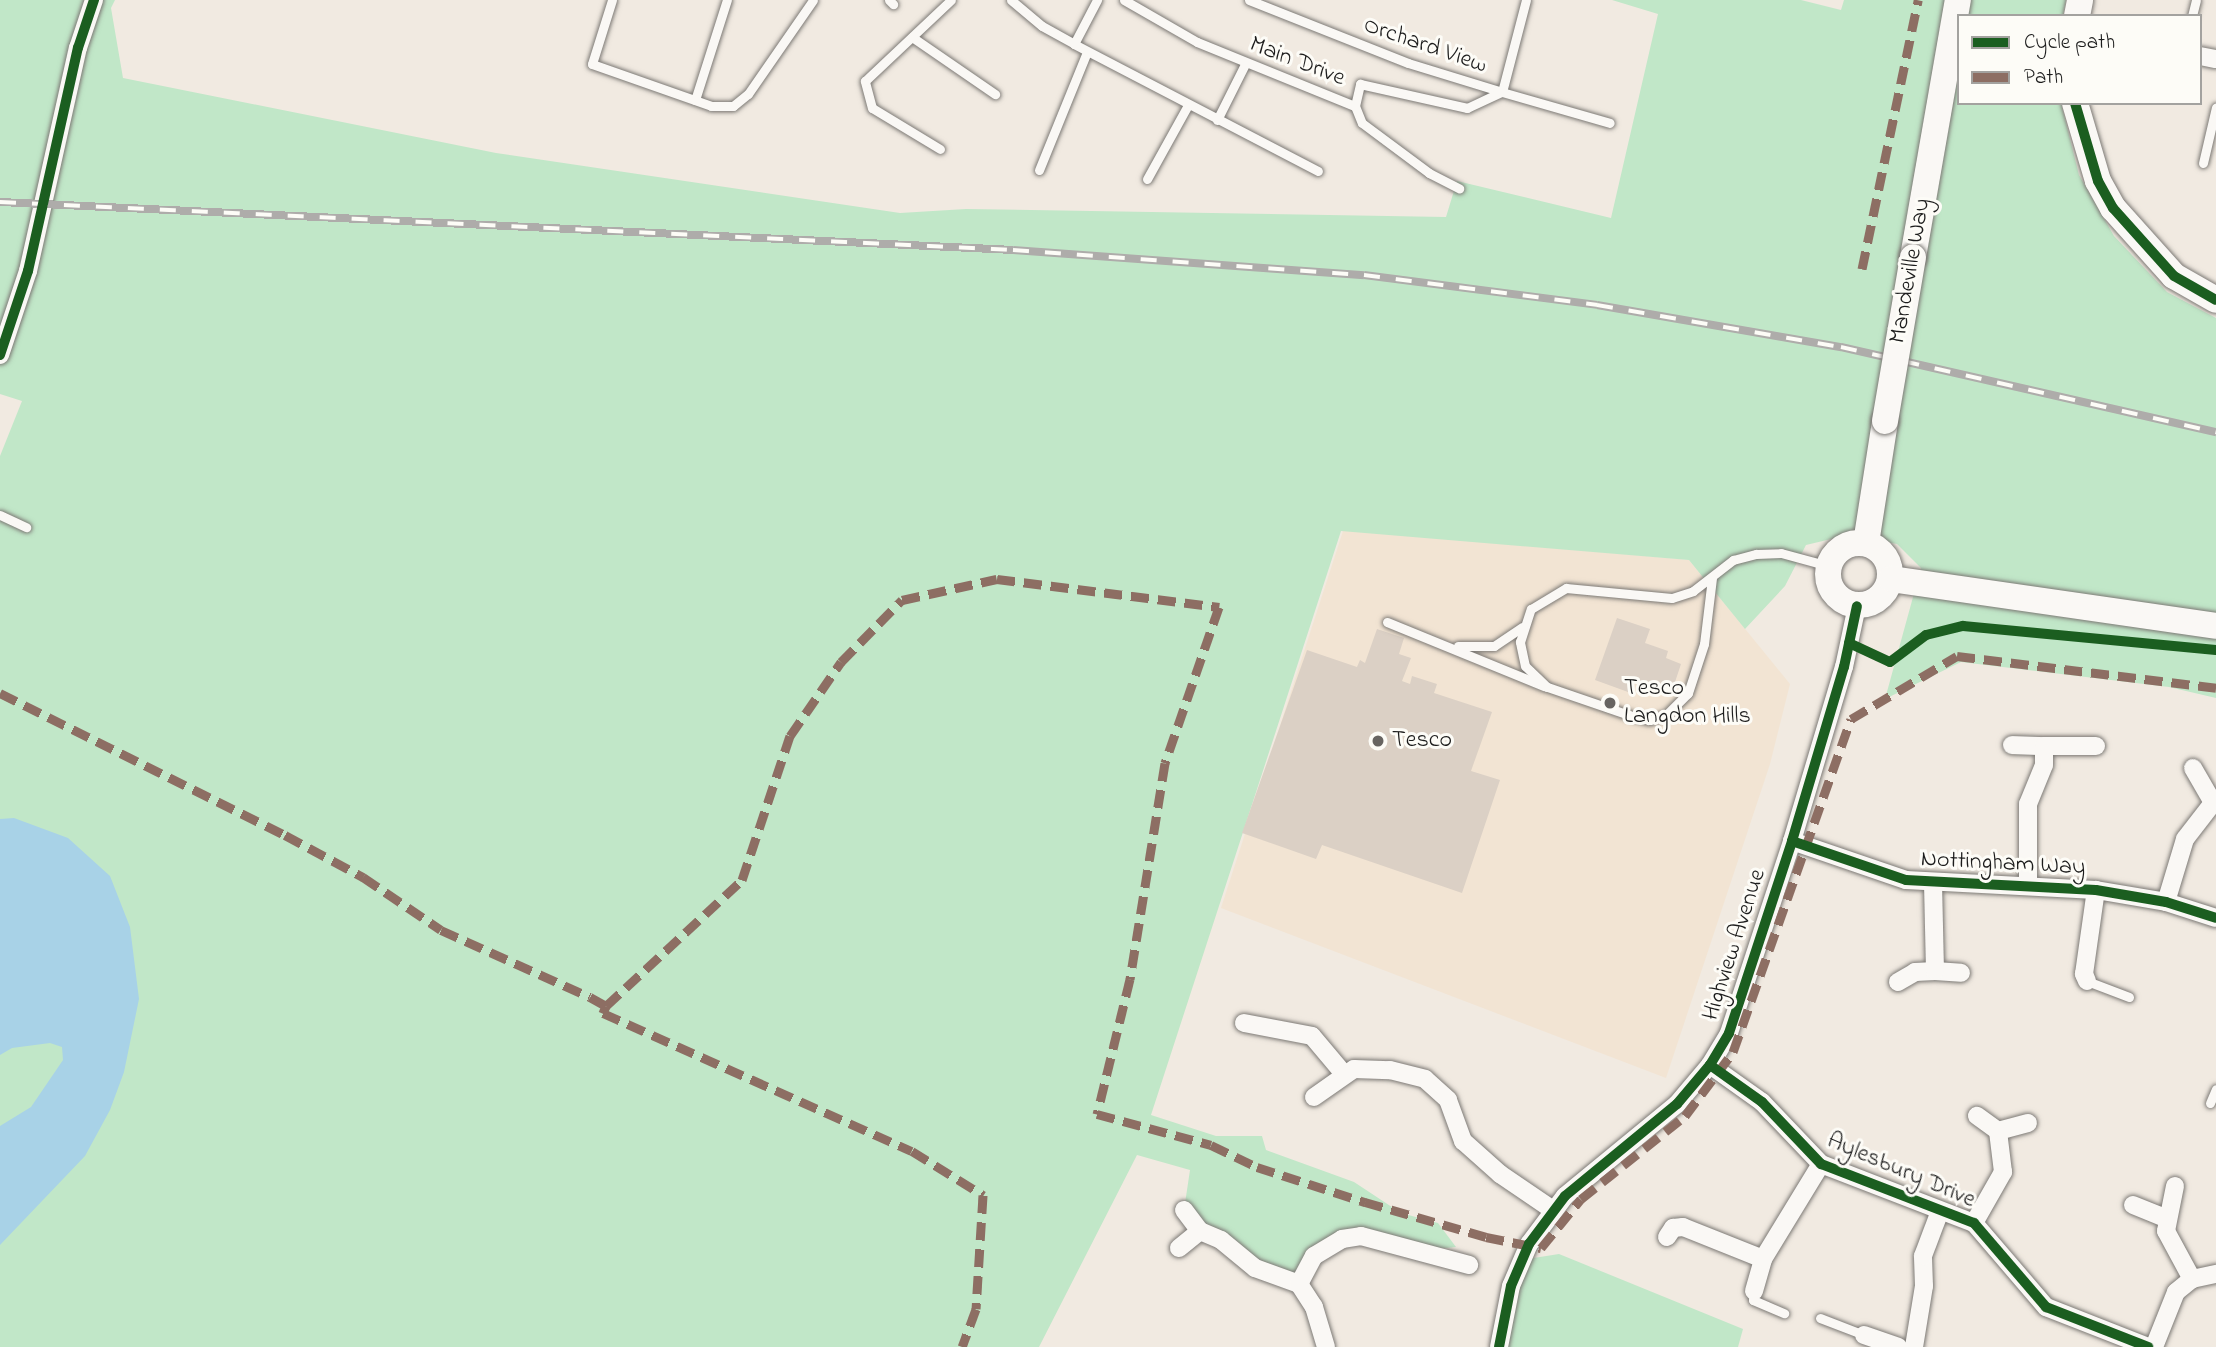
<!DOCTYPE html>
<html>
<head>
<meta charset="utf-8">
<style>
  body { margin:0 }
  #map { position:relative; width:2216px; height:1347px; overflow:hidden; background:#f1eae1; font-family:"Indie Flower",sans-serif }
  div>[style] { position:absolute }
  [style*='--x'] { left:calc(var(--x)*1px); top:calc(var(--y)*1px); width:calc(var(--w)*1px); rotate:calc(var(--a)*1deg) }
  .built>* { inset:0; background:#f2e4d3 }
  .green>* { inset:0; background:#c1e7c8 }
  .water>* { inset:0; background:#a8d2e7 }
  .building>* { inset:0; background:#dbd0c5 }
  .roads { filter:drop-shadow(0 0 2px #7c7975) drop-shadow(0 0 2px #7c7975) }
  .lane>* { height:9px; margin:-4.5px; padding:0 4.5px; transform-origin:4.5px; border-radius:4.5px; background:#faf8f5 }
  .street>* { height:18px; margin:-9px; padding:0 9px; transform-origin:9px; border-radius:9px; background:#faf8f5 }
  .secondary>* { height:26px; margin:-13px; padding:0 13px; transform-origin:13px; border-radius:13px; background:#faf8f5 }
  .secondary>.ring { margin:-13px; padding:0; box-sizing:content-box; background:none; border:26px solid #faf8f5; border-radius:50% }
  .rail>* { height:8px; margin-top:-4px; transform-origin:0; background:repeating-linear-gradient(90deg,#fdfcf7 0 16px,#aeacaa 0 32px); box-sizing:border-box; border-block:2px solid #aeacaa }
  .bridges { filter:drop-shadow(0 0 2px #7c7975) drop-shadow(0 0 2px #7c7975) }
  .secondary-bridge>* { height:26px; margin:-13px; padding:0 13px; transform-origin:13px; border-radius:13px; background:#faf8f5 }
  .quiet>* { height:9px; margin-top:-4.5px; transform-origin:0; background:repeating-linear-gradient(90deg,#8d6e63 0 18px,transparent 0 27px) }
  .cycleway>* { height:10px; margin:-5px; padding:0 5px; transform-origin:5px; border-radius:5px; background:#1b5e20 }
  .dots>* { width:19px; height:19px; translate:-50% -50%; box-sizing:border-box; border:4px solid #fdfcf7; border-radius:50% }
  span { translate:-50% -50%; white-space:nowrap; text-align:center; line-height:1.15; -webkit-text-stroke:6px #fdfcf7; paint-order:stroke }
  .street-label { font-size:24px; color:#1c1c1c }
  .poi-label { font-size:24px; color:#1c1c1c }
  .left { translate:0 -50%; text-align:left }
  .legend { position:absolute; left:1957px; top:14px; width:245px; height:91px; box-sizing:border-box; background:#fdfcf7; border:2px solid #a3a29f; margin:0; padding:9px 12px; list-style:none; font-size:21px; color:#1c1c1c }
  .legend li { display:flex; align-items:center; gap:14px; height:35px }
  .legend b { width:35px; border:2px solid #a3a29f }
</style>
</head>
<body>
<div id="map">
  <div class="built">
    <div style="clip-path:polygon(1344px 528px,1689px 560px,1790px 684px,1770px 764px,1666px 1078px,1221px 908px)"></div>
  </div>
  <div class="green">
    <div style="clip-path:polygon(0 0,115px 0,111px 8px,123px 78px,496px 153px,900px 213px,966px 209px,1446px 217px,1457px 181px,1611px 218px,1658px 14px,1612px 0,1801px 0,1841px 10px,1844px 0,2066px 0,2063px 16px,1959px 16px,1959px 103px,2061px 103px,2079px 175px,2114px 236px,2167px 292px,2216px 318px,2216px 698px,2169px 687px,1961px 662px,1885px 699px,1921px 568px,1897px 544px,1848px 535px,1806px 545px,1785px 586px,1745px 629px,1689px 560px,1341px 531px,1151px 1115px,1216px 1136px,1262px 1136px,1266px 1150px,1354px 1182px,1401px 1213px,1438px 1223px,1456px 1247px,1417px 1251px,1342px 1239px,1299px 1284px,1281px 1277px,1184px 1210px,1190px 1170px,1137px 1155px,1039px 1347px,0 1347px,0 456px,22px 401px,0 394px)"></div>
    <div style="clip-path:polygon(1559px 1254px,1743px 1329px,1738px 1347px,1499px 1347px,1520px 1260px)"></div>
  </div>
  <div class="water">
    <div style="clip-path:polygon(14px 818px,68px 838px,110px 876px,130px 927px,139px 999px,124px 1072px,110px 1110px,85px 1156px,0 1245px,0 1126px,31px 1107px,63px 1060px,62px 1047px,50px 1043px,12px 1048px,0 1055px,0 819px)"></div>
  </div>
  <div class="building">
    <div style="clip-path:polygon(1617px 618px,1650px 629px,1645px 643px,1668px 651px,1666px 658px,1681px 664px,1673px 688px,1632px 679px,1628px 692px,1595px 680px)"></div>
    <div style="clip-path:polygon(1377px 629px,1404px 638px,1399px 654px,1411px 658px,1402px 681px,1410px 684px,1412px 676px,1437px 684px,1434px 693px,1492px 712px,1471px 771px,1500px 780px,1462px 893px,1322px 845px,1316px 859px,1242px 833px,1307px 650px,1357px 667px,1360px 660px,1365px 663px)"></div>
  </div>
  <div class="roads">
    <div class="lane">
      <div style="--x:612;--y:0;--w:67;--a:107.4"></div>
      <div style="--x:592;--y:64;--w:126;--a:19.4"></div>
      <div style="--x:711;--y:106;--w:22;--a:0"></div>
      <div style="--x:733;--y:106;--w:19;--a:-39"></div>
      <div style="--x:748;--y:94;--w:114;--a:-55.3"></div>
      <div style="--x:889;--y:0;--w:6;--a:45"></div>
      <div style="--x:1011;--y:0;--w:40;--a:40"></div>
      <div style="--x:1042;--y:26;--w:37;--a:29"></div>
      <div style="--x:1074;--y:44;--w:50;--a:-62.4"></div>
      <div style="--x:1124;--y:0;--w:84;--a:29.9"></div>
      <div style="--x:1197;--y:42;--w:170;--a:22.1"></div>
      <div style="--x:1249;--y:0;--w:171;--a:21.6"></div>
      <div style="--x:1408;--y:63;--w:98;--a:17.1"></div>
      <div style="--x:1502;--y:92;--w:95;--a:-75.4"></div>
      <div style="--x:2192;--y:16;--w:16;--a:-76"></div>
      <div style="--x:912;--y:37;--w:101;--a:34.5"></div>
      <div style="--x:1074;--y:44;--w:275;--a:27.5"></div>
      <div style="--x:695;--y:100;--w:105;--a:-72.3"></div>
      <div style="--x:1355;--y:106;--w:23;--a:-77"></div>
      <div style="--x:1360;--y:84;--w:110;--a:12.6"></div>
      <div style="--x:1467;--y:108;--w:38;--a:-25"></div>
      <div style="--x:1502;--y:92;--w:112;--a:16"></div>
      <div style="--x:1355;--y:106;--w:18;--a:68"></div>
      <div style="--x:1362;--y:123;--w:84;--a:36.7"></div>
      <div style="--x:1429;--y:173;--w:34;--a:27"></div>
      <div style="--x:1217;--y:120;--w:63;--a:-63.4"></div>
      <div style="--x:940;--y:149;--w:79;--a:-148.9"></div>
      <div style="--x:872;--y:108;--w:28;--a:-105"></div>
      <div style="--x:865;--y:81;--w:118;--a:-43.3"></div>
      <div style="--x:2203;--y:163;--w:57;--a:-76.9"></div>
      <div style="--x:1039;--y:170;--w:127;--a:-67.9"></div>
      <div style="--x:1147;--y:179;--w:85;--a:-61"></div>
      <div style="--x:0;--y:515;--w:29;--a:25"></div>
      <div style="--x:1712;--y:578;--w:66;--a:96.9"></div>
      <div style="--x:1704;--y:644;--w:52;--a:108.1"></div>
      <div style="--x:1688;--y:693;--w:31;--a:135"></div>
      <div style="--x:1666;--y:715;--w:17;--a:163"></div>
      <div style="--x:1650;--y:720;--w:22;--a:-167"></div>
      <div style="--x:1629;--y:715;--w:87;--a:-161.1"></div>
      <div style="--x:1547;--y:687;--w:30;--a:-136"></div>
      <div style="--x:1525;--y:666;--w:25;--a:-102"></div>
      <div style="--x:1520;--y:642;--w:35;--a:-72"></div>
      <div style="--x:1531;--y:609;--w:41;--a:-31"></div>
      <div style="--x:1566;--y:588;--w:106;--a:5.4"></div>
      <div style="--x:1672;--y:598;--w:22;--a:-18"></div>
      <div style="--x:1693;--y:591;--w:51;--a:-37.8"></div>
      <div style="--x:1733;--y:560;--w:24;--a:-15"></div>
      <div style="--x:1756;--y:554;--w:25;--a:-2"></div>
      <div style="--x:1781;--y:553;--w:50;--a:15.2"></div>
      <div style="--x:1387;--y:622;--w:170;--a:22.2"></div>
      <div style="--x:1458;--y:646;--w:36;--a:0"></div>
      <div style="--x:1494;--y:646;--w:34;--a:-34"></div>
      <div style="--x:2087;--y:981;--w:45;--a:20.9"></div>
      <div style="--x:2210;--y:1103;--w:15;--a:-67"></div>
      <div style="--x:1754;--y:1291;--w:9;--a:96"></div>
      <div style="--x:1753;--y:1300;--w:34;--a:23"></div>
      <div style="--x:1820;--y:1318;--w:47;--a:21.1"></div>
    </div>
    <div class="street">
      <div style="--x:2200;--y:56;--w:16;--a:11"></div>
      <div style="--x:0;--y:355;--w:89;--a:-71.6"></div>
      <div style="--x:28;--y:271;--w:229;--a:-77.4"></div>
      <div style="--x:78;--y:48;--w:51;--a:-71.6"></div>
      <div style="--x:2012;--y:745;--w:32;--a:2"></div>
      <div style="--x:2193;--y:768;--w:38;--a:60"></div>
      <div style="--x:1792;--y:841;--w:120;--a:18.9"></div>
      <div style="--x:1906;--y:880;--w:190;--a:3"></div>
      <div style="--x:2096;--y:890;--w:71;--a:9.7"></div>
      <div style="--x:2166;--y:902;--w:52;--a:17.7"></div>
      <div style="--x:2028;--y:886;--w:82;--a:-90"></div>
      <div style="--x:2028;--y:804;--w:42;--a:-67.7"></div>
      <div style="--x:2044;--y:765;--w:19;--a:-90"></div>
      <div style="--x:2044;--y:746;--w:52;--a:0"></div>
      <div style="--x:2166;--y:902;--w:66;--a:-73.2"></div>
      <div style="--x:2185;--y:839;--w:51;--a:-52.2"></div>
      <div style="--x:1935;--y:971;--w:26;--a:4"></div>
      <div style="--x:2087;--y:981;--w:8;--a:-113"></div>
      <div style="--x:2084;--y:974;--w:85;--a:-81.9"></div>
      <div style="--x:1898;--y:982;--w:20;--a:-30"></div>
      <div style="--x:1915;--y:972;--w:20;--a:-3"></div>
      <div style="--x:1935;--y:971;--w:86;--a:-91.3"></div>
      <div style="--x:1244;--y:1023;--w:69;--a:10.8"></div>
      <div style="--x:1312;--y:1036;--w:50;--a:49.9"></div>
      <div style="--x:1710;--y:1065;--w:64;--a:35.4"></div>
      <div style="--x:1762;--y:1102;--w:86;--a:46.4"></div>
      <div style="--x:1821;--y:1164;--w:164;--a:21.1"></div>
      <div style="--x:1974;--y:1223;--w:111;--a:49.4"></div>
      <div style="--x:2046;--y:1307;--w:110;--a:21.4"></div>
      <div style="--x:1314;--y:1097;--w:49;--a:-35"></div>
      <div style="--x:1354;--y:1069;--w:36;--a:2"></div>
      <div style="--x:1390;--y:1070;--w:36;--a:14"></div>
      <div style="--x:1425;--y:1079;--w:31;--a:42"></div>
      <div style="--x:1448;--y:1100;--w:44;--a:69.9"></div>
      <div style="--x:1463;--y:1141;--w:50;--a:41.7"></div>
      <div style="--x:1500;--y:1174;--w:64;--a:34.2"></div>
      <div style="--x:1998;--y:1131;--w:31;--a:-15"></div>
      <div style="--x:2175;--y:1186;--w:46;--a:101.3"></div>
      <div style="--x:2166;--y:1231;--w:55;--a:61.6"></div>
      <div style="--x:2133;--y:1205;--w:35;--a:22"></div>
      <div style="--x:1184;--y:1210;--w:26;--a:53"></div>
      <div style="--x:1974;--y:1223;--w:59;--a:-60.4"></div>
      <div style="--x:2003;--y:1172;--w:41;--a:-97"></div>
      <div style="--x:1998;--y:1131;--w:26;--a:-144"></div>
      <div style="--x:1667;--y:1237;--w:11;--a:-56"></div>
      <div style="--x:1673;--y:1228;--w:10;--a:-6"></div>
      <div style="--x:1683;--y:1227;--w:86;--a:21.8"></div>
      <div style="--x:1179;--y:1248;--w:27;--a:-39"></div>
      <div style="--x:1200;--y:1231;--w:23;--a:23"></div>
      <div style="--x:1221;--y:1240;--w:44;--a:39.5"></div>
      <div style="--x:1255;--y:1268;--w:47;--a:20"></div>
      <div style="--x:1754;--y:1291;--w:33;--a:-74"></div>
      <div style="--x:1763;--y:1259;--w:111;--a:-58.6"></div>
      <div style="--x:1864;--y:1335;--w:36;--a:19"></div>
      <div style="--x:1326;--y:1347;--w:42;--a:-106.7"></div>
      <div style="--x:1314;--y:1307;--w:27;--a:-123"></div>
      <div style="--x:1299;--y:1284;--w:32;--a:-62"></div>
      <div style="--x:1314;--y:1256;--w:33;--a:-31"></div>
      <div style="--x:1342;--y:1239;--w:19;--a:-9"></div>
      <div style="--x:1361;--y:1236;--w:112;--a:15"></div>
      <div style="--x:1499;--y:1347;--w:62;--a:-78.9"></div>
      <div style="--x:1511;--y:1286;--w:46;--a:-66.8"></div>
      <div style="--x:1529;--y:1244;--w:60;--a:-53.1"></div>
      <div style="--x:1565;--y:1196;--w:145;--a:-39.4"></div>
      <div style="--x:1677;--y:1104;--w:51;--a:-49.8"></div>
      <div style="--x:1710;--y:1065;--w:37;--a:-59"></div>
      <div style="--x:1729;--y:1033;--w:202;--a:-71.8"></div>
      <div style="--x:1792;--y:841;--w:182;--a:-73.4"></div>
      <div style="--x:1844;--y:667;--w:62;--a:-78"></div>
      <div style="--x:1914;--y:1347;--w:62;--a:-80.7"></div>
      <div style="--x:1924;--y:1286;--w:30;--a:-92"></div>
      <div style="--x:1923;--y:1256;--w:48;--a:-69.3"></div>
      <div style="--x:2154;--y:1347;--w:59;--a:-68.2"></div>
      <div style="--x:2176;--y:1292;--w:21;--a:-39"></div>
      <div style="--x:2192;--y:1279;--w:25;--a:-12"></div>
    </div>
    <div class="secondary">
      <div style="--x:2077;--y:16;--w:16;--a:-79"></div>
      <div style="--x:2075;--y:103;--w:81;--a:73.6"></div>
      <div style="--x:2098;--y:181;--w:31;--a:61"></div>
      <div style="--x:2113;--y:208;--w:91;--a:48.1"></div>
      <div style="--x:2174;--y:276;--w:48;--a:29.7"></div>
      <div style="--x:1913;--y:257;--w:261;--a:-80.1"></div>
      <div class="ring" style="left:1828px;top:543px;width:36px;height:36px"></div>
      <div style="--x:1866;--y:543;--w:123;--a:-81.1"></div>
      <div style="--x:1891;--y:579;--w:328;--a:8.2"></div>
    </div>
  </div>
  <div class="rail">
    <div style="--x:0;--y:202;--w:1014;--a:2.71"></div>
    <div style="--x:1013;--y:250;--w:352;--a:4.1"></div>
    <div style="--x:1364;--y:275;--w:235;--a:7.3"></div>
    <div style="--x:1597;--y:305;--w:248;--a:9.8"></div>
    <div style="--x:1841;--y:347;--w:385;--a:12.8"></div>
  </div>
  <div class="bridges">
    <div class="secondary-bridge">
      <div style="--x:1885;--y:421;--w:166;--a:-80.3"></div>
    </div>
  </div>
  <div class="quiet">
    <div style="--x:1862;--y:269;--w:275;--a:-78.2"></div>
    <div style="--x:0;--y:693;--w:318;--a:26.5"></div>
    <div style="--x:285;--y:835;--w:89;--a:28.3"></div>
    <div style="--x:363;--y:877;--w:94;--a:34.2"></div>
    <div style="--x:441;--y:930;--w:163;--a:24.2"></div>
    <div style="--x:590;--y:997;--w:18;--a:29"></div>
    <div style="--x:606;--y:1006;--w:8;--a:113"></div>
    <div style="--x:603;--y:1013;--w:338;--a:24.1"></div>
    <div style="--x:912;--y:1151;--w:84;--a:31.8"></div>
    <div style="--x:983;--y:1195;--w:114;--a:93.5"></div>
    <div style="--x:976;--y:1309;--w:40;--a:110.2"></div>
    <div style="--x:606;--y:1006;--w:185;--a:-42.8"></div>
    <div style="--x:742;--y:880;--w:152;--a:-71.6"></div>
    <div style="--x:790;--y:736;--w:90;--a:-55.4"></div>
    <div style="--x:841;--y:662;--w:87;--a:-45.5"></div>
    <div style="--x:902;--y:600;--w:97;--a:-12.5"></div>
    <div style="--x:997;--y:579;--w:224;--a:7.2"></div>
    <div style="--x:1219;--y:607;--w:165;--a:109.1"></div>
    <div style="--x:1165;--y:763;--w:219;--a:99.2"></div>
    <div style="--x:1130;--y:979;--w:139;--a:103.7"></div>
    <div style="--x:1097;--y:1114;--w:118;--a:15.2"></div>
    <div style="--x:1211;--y:1145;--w:51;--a:25.6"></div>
    <div style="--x:1257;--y:1167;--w:114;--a:18"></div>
    <div style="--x:1365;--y:1202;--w:126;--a:16.1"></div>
    <div style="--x:1486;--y:1237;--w:56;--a:11.3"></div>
    <div style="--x:1541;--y:1248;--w:63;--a:-50.8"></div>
    <div style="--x:1581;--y:1199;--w:133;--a:-38.6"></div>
    <div style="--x:1685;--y:1116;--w:80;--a:-53.1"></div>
    <div style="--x:1733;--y:1052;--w:353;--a:-70.5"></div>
    <div style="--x:1851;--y:719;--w:123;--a:-30.7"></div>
    <div style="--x:1957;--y:656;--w:261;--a:7"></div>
  </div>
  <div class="cycleway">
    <div style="--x:2075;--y:103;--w:81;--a:73.6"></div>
    <div style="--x:2098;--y:181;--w:31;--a:61"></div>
    <div style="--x:2113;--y:208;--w:91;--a:48.1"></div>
    <div style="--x:2174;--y:276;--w:48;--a:29.7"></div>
    <div style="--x:0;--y:355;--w:89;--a:-71.6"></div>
    <div style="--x:28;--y:271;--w:229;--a:-77.4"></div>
    <div style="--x:78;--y:48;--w:51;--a:-71.6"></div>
    <div style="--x:1849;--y:643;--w:45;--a:24.9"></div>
    <div style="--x:1890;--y:662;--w:45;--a:-36.9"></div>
    <div style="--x:1926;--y:635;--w:38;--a:-14"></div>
    <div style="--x:1963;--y:626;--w:254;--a:5.4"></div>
    <div style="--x:1792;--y:841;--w:120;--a:18.9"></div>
    <div style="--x:1906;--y:880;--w:190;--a:3"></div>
    <div style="--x:2096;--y:890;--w:71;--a:9.7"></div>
    <div style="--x:2166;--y:902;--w:52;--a:17.7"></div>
    <div style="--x:1710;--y:1065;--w:64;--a:35.4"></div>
    <div style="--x:1762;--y:1102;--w:86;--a:46.4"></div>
    <div style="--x:1821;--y:1164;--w:164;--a:21.1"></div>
    <div style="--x:1974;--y:1223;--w:111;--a:49.4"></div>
    <div style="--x:2046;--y:1307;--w:110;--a:21.4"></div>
    <div style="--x:1499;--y:1347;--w:62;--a:-78.9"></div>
    <div style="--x:1511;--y:1286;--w:46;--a:-66.8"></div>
    <div style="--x:1529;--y:1244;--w:60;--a:-53.1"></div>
    <div style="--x:1565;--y:1196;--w:145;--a:-39.4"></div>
    <div style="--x:1677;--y:1104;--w:51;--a:-49.8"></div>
    <div style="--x:1710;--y:1065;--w:37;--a:-59"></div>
    <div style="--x:1729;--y:1033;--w:202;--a:-71.8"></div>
    <div style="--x:1792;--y:841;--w:182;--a:-73.4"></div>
    <div style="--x:1844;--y:667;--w:62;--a:-78"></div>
  </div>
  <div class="dots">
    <div style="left:1610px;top:703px;background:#676461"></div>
    <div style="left:1378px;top:741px;background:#676461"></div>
  </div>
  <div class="street-label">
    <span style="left:1425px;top:46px;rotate:19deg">Orchard View</span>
    <span style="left:1297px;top:62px;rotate:21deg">Main Drive</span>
    <span style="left:1911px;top:271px;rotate:-80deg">Mandeville Way</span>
    <span style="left:2003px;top:864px;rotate:3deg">Nottingham Way</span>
    <span style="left:1735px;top:945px;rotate:-72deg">Highview Avenue</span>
    <span style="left:1901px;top:1171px;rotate:23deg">Aylesbury Drive</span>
  </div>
  <div class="poi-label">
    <span class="left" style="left:1624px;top:703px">Tesco<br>Langdon Hills</span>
    <span class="left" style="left:1392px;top:741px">Tesco</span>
  </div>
  <ul class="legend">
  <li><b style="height:9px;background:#1b5e20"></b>Cycle path</li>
  <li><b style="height:9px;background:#8d6e63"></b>Path</li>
  </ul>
</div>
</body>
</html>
